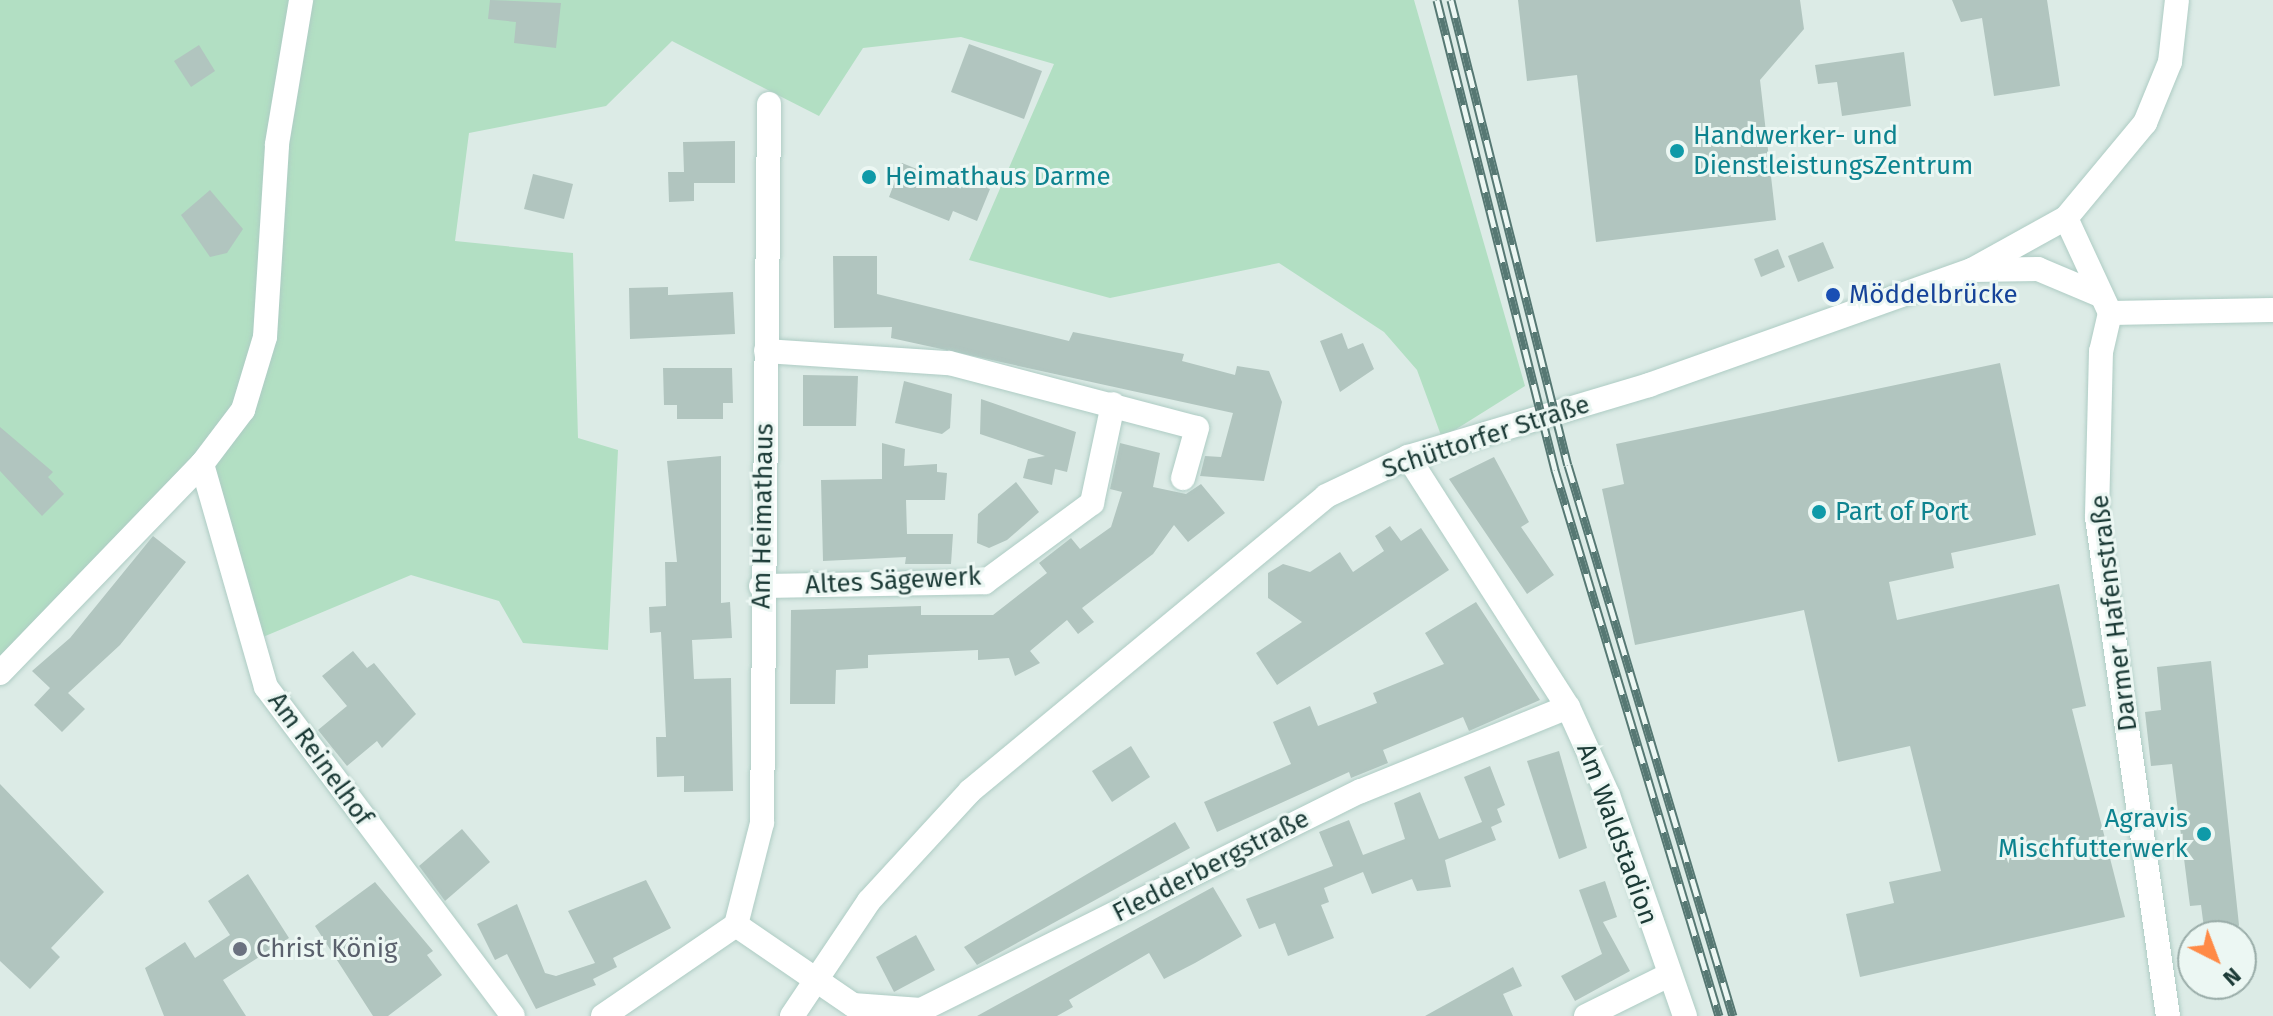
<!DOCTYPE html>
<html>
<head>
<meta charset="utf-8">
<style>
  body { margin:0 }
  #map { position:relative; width:2273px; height:1016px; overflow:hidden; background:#dcebe6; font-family:"Fira Sans",sans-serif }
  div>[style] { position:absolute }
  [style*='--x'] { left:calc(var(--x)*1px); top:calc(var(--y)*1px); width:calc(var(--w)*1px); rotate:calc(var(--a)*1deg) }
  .green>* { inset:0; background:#b2dfc3 }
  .building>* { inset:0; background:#b1c5bf }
  .roads { filter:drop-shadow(0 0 2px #aeccc4) drop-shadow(0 0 2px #aeccc4) }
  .minor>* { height:24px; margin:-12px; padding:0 12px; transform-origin:12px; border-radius:12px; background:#fff }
  .tertiary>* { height:24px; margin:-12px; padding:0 12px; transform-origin:12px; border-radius:12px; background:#fff }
  .secondary>* { height:24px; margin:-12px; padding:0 12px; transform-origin:12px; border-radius:12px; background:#fff }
  .rail>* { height:9px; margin-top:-4.5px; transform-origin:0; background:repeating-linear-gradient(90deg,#ecf7f3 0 18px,#567873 0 36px); box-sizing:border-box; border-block:2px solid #567873 }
  .dots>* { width:22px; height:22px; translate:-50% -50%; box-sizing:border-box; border:4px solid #ecf7f3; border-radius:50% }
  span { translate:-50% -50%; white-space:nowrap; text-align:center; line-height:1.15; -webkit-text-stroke:6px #ecf7f3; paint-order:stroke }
  .culture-label { font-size:26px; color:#0d838f }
  .left { translate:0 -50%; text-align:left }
  .right { translate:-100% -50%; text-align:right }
  .transit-label { font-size:26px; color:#164399 }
  .street-label { font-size:26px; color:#1c3b37 }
  .worship-label { font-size:26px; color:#5b616d }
  .north { position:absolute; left:2177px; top:920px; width:80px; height:80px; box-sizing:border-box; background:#ecf7f3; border:2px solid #99aca8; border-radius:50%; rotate:138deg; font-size:22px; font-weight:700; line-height:32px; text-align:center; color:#1c3b37 }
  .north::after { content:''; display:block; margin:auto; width:28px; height:36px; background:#ff8a46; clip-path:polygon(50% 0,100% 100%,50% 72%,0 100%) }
</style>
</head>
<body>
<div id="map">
  <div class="green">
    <div style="clip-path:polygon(0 0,1414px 0,1525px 386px,1442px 438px,1417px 370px,1384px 332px,1279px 263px,1110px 298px,969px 260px,1054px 64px,961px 37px,863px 48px,819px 116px,672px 41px,606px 106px,469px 133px,455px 241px,573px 253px,578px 438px,618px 450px,608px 650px,523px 643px,499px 601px,411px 575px,251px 642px,197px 465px,0 670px)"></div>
  </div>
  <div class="building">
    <div style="clip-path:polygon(490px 0,561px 3px,556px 48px,514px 43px,516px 22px,488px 19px)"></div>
    <div style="clip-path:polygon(1518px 0,1800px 0,1804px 29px,1760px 80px,1776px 220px,1596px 242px,1577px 75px,1527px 81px)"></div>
    <div style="clip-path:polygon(1952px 0,2047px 0,2060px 86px,1994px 96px,1982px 18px,1961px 22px)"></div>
    <div style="clip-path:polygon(969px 44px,1042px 71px,1024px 119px,951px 92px)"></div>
    <div style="clip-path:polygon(199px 45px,215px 71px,191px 87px,174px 61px)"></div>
    <div style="clip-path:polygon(1904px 52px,1911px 106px,1842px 116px,1837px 82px,1818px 84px,1815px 65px)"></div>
    <div style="clip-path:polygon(735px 141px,735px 183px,694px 183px,694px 201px,669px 202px,668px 172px,684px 172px,683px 142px)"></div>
    <div style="clip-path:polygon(902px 163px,964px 188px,968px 180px,990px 189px,977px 221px,953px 211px,949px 221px,889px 197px)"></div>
    <div style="clip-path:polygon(533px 174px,573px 184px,564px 219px,524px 209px)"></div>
    <div style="clip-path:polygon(210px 190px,243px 229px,227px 253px,210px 257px,181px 215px)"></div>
    <div style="clip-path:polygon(1823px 242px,1834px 268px,1798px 282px,1788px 256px)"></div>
    <div style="clip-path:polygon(1778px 249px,1785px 267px,1761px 277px,1754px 259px)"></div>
    <div style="clip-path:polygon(833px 256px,877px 256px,877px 294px,1069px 341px,1073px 332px,1184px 354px,1182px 361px,1235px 375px,1237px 366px,1269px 371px,1282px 402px,1264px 481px,1200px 476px,1205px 456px,1221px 457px,1233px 413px,891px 338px,892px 327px,834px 328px)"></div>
    <div style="clip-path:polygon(668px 287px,668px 295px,733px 292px,735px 334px,630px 339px,629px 288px)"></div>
    <div style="clip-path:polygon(1342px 333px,1348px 349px,1363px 343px,1374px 369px,1340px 392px,1320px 341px)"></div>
    <div style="clip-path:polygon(2000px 363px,2036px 535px,1951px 553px,1954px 568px,1889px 582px,1897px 620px,2059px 584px,2086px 706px,2072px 709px,2125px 917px,1860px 977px,1846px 914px,1894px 903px,1889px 882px,1941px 871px,1910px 746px,1838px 762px,1804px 610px,1635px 645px,1602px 489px,1624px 484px,1616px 444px)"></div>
    <div style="clip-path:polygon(663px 368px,732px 368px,733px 403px,723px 403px,723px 419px,677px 419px,677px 405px,664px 405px)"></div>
    <div style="clip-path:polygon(803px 375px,858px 376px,856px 426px,803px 426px)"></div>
    <div style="clip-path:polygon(904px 381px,952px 394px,950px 428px,942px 434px,895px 423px)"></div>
    <div style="clip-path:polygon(981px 399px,1076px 432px,1067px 472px,1055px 469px,1052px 485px,1023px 478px,1028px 459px,1045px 456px,980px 434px)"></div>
    <div style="clip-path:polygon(0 427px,53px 472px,48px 477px,64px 494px,42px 516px,0 471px)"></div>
    <div style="clip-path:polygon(882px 443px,905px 449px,904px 466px,937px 464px,937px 472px,947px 473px,945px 500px,906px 500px,907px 534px,953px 534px,951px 564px,905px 564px,906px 557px,823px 561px,821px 480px,882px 479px)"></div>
    <div style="clip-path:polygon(1120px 443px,1160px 453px,1153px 487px,1186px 494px,1201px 484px,1225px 513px,1188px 542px,1174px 525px,1153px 554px,1082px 608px,1094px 622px,1078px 634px,1067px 620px,1030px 651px,1040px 663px,1015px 676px,1009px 658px,978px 660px,978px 650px,868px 655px,868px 668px,836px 670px,835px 704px,790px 704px,791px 610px,921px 606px,921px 615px,993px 615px,1047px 573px,1039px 563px,1071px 538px,1080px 549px,1111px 527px,1122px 492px,1110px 489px)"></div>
    <div style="clip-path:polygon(721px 456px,721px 603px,730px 602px,732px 638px,692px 640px,694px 679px,731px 678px,733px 791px,684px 792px,684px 776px,657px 777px,656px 737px,666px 737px,661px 632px,650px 633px,649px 607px,666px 606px,665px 562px,677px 562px,667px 461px)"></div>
    <div style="clip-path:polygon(1494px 457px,1529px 522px,1521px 527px,1554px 575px,1527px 594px,1449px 479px)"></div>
    <div style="clip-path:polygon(1016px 482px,1039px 512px,1007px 540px,989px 548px,977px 543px,978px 514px)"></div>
    <div style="clip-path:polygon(1390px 526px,1401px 541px,1421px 528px,1449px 570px,1277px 685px,1256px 653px,1302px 622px,1268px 598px,1268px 573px,1283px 564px,1310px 572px,1340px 552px,1353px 572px,1384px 551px,1375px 536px)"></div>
    <div style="clip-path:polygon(153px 536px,186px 562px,120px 645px,68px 693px,85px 709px,62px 732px,34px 705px,50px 688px,32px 671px,70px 638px)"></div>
    <div style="clip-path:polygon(1476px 602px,1540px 700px,1469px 731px,1463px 717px,1383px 750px,1388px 763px,1351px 778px,1349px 772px,1217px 832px,1204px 802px,1291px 764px,1273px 722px,1310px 706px,1318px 726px,1377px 703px,1373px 693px,1444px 664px,1425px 633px)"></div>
    <div style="clip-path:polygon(353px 651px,367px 668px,374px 663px,416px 714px,382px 748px,377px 741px,347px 766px,318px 730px,347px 706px,322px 676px)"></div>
    <div style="clip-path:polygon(2211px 661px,2239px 925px,2234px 936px,2205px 936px,2201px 905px,2190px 906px,2172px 764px,2151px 766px,2145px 712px,2161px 710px,2157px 667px)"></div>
    <div style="clip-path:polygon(1131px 746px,1150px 777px,1112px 802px,1092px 771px)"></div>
    <div style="clip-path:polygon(1559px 751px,1587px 848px,1559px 859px,1527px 761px)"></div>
    <div style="clip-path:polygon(1490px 766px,1505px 805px,1497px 809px,1502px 822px,1491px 827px,1496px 840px,1445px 860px,1451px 887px,1417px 891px,1412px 879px,1372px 894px,1363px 872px,1324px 888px,1329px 902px,1321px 905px,1334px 938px,1288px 956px,1275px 923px,1259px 929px,1246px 899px,1333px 866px,1319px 832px,1349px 820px,1363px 855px,1405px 839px,1394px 803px,1420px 792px,1439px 839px,1482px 822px,1464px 777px)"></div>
    <div style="clip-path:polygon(0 784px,104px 892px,51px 948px,60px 957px,30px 989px,0 961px)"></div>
    <div style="clip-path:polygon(1175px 822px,1190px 848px,977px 965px,964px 947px)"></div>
    <div style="clip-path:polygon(462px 829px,490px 862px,445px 901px,419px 866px)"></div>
    <div style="clip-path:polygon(248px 874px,289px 938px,223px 980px,246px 1016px,164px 1016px,145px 968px,185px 942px,195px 958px,230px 935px,208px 901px)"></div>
    <div style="clip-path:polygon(646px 880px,671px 928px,613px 958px,617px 967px,593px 979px,596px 985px,536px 1009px,507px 954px,495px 960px,477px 924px,517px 904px,545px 973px,556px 976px,595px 963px,568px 911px)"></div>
    <div style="clip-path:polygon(1605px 881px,1617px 917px,1603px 922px,1630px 971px,1575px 1001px,1561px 976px,1602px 954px,1579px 890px)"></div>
    <div style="clip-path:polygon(375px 882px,433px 951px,427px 955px,442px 975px,388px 1016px,373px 1016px,315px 926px)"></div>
    <div style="clip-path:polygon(1213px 887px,1242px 936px,1195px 963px,1164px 979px,1149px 953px,1069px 1000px,1073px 1007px,1057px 1016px,977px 1016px)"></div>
    <div style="clip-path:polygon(916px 935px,935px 970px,894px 992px,876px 957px)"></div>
    <div style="clip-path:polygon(1513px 967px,1522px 986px,1503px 994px,1513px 1016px,1425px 1016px)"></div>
  </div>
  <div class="roads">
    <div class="minor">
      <div style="--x:2110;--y:313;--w:39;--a:103"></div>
      <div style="--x:2101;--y:351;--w:167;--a:91.4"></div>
      <div style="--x:2097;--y:518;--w:503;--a:81.89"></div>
      <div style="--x:766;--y:351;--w:183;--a:3.8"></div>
      <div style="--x:949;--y:363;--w:256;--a:14.7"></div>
      <div style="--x:1197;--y:428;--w:52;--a:105.6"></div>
      <div style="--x:1408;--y:457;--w:297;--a:57.4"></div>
      <div style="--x:1568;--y:707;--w:97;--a:65.6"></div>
      <div style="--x:1608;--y:795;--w:234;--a:70.8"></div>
      <div style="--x:202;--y:464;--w:232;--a:74"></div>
      <div style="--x:266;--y:687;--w:411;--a:53.1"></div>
      <div style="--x:761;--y:586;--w:224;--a:-1"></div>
      <div style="--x:985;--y:582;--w:133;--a:-36.4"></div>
      <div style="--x:1092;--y:503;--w:101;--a:-78"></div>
      <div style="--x:0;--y:673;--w:291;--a:-46"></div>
      <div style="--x:202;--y:464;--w:68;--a:-52.8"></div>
      <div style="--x:243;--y:410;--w:76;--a:-73.2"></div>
      <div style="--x:265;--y:337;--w:193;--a:-86.4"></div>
      <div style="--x:277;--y:144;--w:146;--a:-80.5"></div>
      <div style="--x:736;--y:925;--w:105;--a:-75.7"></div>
      <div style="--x:762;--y:823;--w:719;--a:-89.44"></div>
      <div style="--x:603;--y:1016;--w:161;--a:-34.4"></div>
      <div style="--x:736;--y:925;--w:142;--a:34.4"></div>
      <div style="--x:853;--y:1005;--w:68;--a:4.2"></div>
      <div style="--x:921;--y:1010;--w:491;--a:-26.5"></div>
      <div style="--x:1361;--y:791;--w:223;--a:-22.1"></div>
      <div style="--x:1586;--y:1016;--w:93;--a:-26.3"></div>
    </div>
    <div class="tertiary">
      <div style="--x:2066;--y:218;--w:105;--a:65.1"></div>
      <div style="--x:2110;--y:313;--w:163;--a:-1.1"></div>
      <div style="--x:1972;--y:270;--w:66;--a:-0.9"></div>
      <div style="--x:2038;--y:269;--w:67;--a:22.8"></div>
    </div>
    <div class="secondary">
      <div style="--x:792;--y:1016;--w:138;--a:-56.2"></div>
      <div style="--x:869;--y:901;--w:149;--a:-47.4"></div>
      <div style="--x:970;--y:791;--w:462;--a:-39.6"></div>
      <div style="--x:1326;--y:496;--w:91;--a:-25.4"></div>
      <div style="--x:1408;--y:457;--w:252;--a:-16.6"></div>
      <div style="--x:1649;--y:385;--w:343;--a:-19.6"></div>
      <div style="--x:1972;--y:270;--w:107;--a:-29"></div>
      <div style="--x:2066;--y:218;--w:124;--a:-50.3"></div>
      <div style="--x:2145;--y:123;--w:66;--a:-67.7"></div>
      <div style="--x:2170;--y:62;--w:62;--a:-83.6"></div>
    </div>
  </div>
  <div class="rail">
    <div style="--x:1437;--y:0;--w:485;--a:75.9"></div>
    <div style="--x:1555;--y:470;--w:570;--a:73.28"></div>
    <div style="--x:1451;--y:0;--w:479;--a:75.9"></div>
    <div style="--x:1568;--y:465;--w:575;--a:73.33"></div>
  </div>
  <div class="dots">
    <div style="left:1677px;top:151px;background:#0f9aa8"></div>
    <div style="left:869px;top:177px;background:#0f9aa8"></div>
    <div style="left:1833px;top:295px;background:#1a4fb4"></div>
    <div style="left:1819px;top:512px;background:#0f9aa8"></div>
    <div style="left:2204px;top:834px;background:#0f9aa8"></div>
    <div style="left:240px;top:949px;background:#6b7280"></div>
  </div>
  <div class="culture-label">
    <span class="left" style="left:1693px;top:151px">Handwerker- und<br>DienstleistungsZentrum</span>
    <span class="left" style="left:885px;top:177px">Heimathaus Darme</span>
    <span class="left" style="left:1835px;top:512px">Part of Port</span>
    <span class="right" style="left:2188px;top:834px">Agravis<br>Mischfutterwerk</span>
  </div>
  <div class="transit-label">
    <span class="left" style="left:1849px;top:295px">Möddelbrücke</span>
  </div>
  <div class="street-label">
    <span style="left:1486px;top:437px;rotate:-18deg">Schüttorfer Straße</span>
    <span style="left:763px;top:516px;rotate:-89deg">Am Heimathaus</span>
    <span style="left:893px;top:581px;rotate:-3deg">Altes Sägewerk</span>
    <span style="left:2114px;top:613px;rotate:-97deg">Darmer Hafenstraße</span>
    <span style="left:320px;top:759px;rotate:54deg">Am Reinelhof</span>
    <span style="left:1617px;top:834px;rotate:70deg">Am Waldstadion</span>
    <span style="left:1211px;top:866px;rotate:-27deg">Fledderbergstraße</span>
  </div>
  <div class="worship-label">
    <span class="left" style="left:256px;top:949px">Christ König</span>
  </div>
  <div class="north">N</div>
</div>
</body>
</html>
